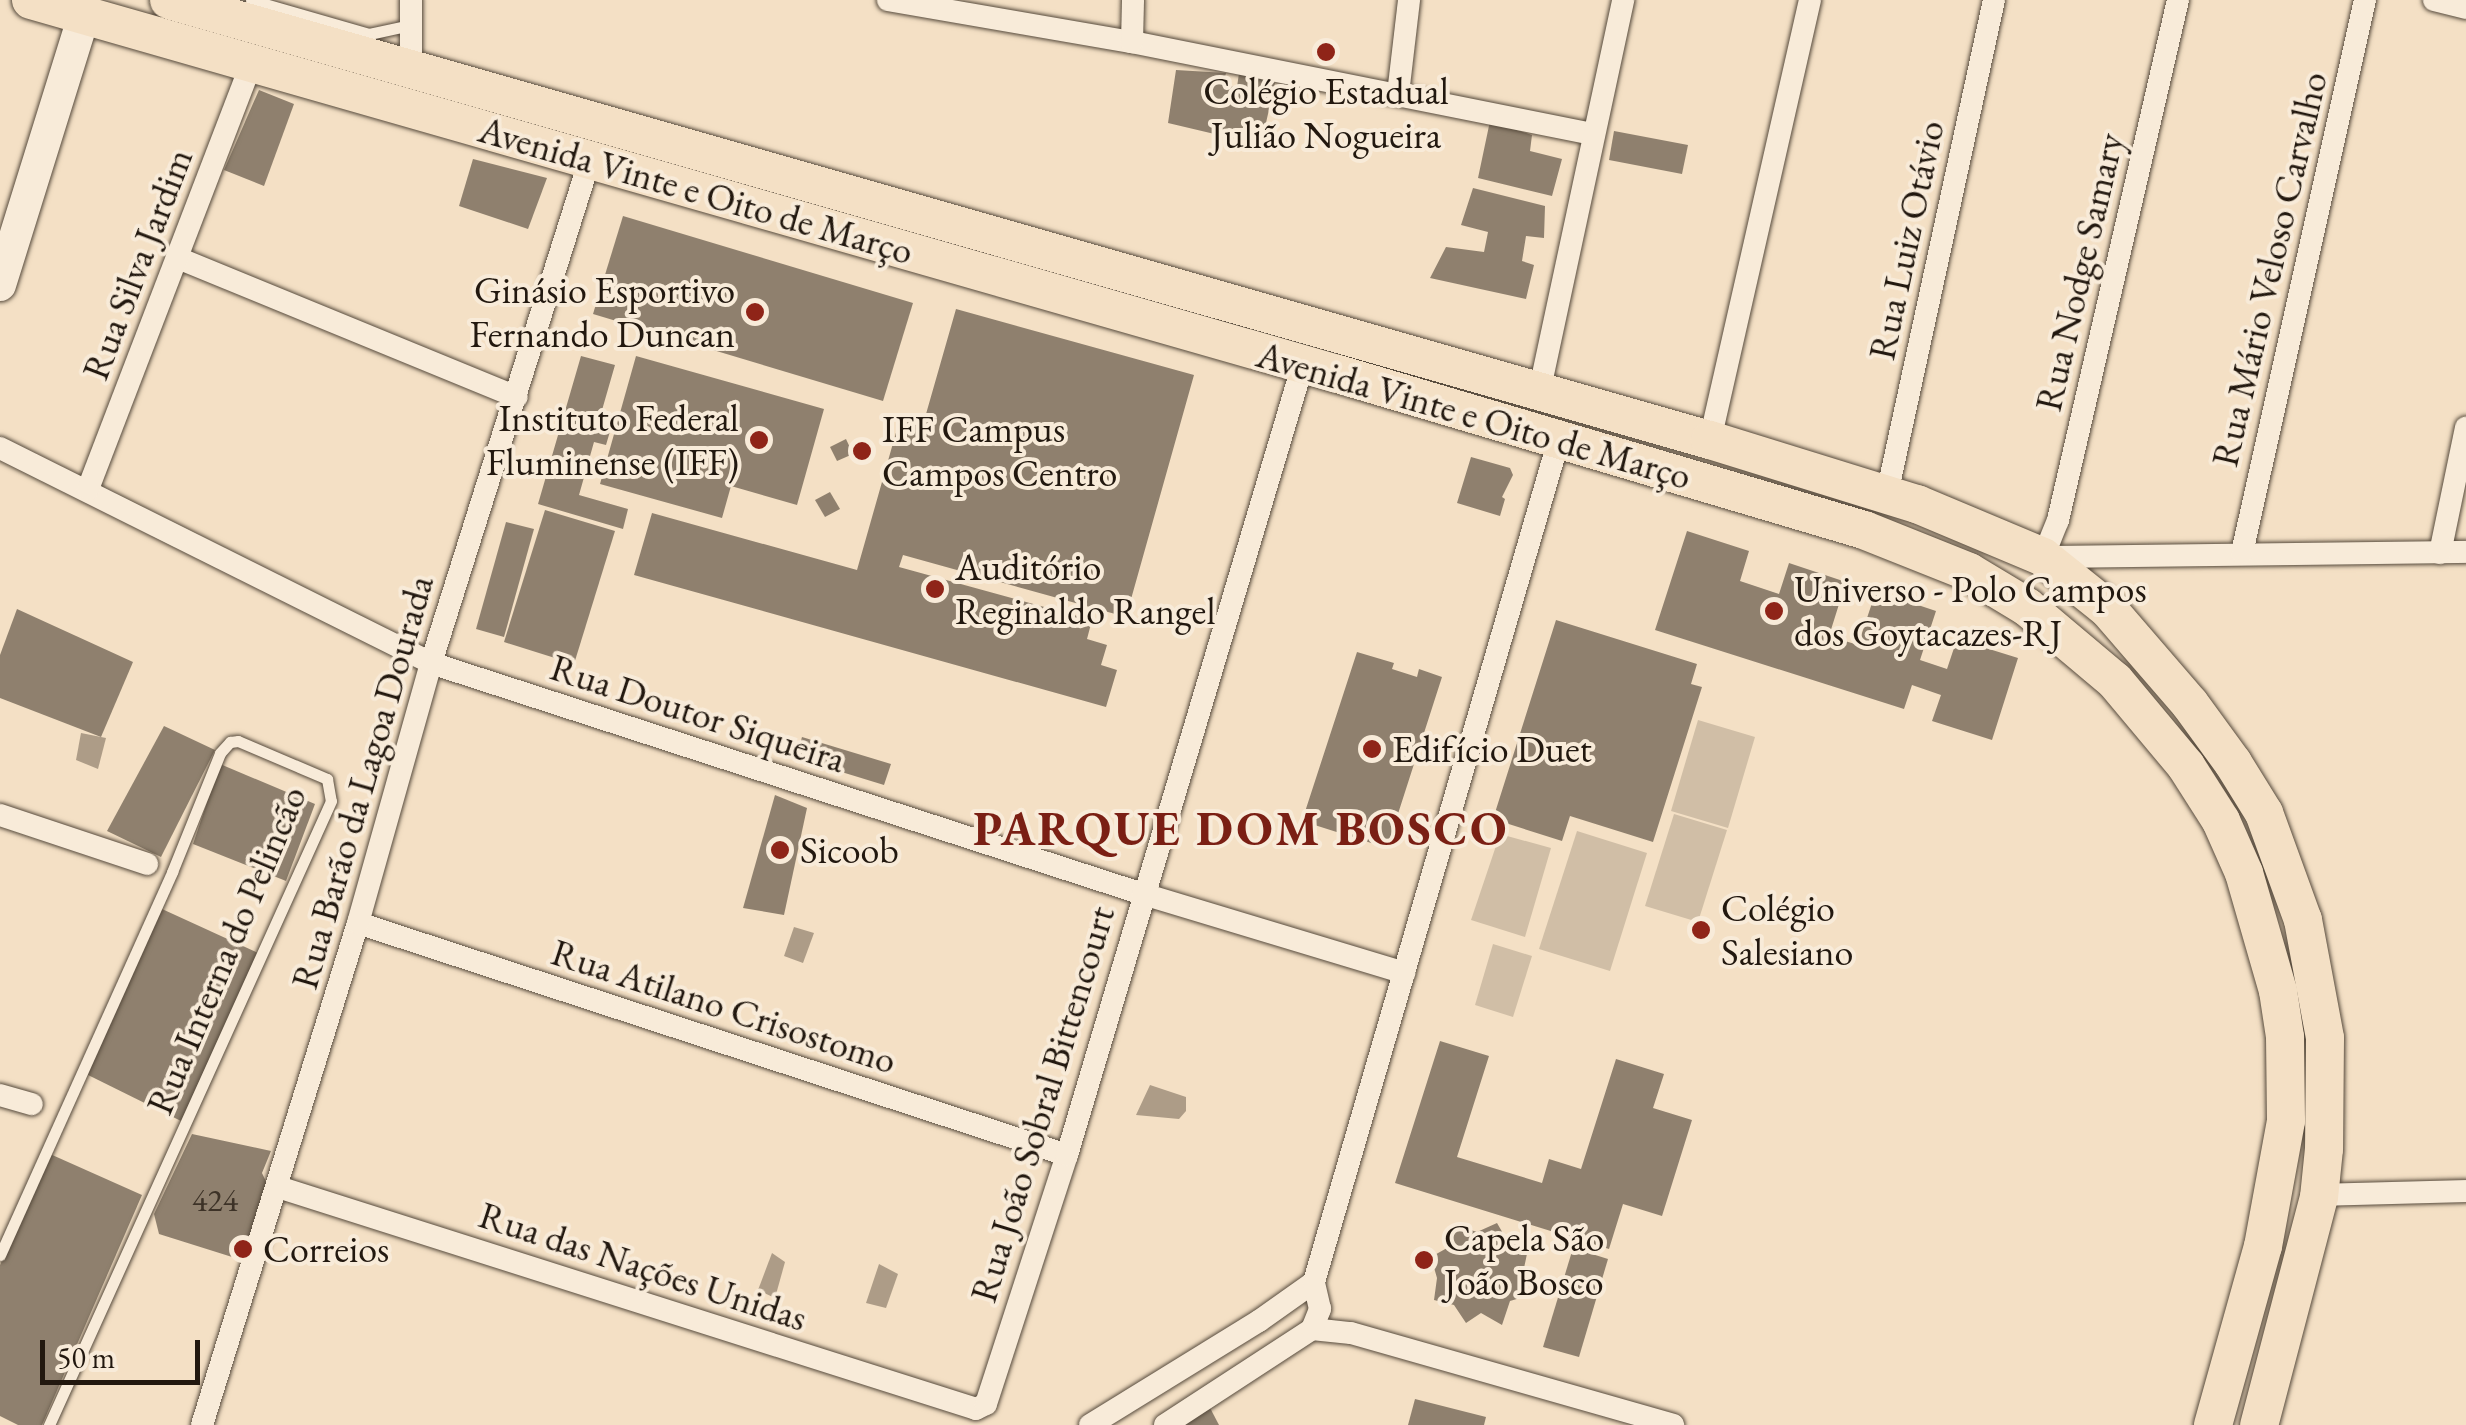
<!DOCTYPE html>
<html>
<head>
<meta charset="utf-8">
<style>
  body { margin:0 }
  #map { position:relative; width:2466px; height:1425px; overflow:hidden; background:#f4e0c5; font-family:"EB Garamond",serif }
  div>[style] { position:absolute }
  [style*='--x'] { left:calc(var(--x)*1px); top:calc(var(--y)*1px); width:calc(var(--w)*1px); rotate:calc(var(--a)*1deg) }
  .green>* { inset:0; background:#d0bea6 }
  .water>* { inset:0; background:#ad9c87 }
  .building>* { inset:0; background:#8f806e }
  .roads { filter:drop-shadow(0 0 2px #564a3c) drop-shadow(0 0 2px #564a3c) }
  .service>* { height:11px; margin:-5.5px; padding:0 5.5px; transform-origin:5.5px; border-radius:5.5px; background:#f8ebd9 }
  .minor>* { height:22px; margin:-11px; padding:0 11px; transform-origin:11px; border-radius:11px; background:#f8ebd9 }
  .secondary>* { height:32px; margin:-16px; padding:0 16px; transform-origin:16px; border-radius:16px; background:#f8ebd9 }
  .primary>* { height:38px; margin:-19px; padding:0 19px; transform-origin:19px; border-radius:19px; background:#f4e0c5 }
  .dots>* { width:28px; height:28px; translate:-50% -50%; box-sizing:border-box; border:5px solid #f8ebd9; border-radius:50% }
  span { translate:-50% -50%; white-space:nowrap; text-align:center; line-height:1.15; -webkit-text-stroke:8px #f8ebd9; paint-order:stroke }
  .number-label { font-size:32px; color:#3d3227 }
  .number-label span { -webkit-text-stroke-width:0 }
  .poi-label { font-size:38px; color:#22180f }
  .right { translate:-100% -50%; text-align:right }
  .left { translate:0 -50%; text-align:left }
  .street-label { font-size:38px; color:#22180f }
  .district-label { font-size:48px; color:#7a1f14; font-weight:700; letter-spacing:2.5px }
  .scale { position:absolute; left:40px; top:1340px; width:160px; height:45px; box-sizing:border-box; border:5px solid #22180f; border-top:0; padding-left:12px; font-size:30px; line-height:35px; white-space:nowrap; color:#22180f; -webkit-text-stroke:8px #f8ebd9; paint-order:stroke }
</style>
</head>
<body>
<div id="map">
  <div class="green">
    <div style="clip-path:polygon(1698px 720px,1755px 737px,1728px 828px,1671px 811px)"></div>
    <div style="clip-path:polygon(1674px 814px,1727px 830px,1698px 922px,1645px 906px)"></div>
    <div style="clip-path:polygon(1577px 831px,1647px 853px,1610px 971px,1539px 949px)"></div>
    <div style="clip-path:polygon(1500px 834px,1551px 848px,1525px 937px,1471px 920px)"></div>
    <div style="clip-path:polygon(1493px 944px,1532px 956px,1513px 1017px,1475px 1005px)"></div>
  </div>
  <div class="water">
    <div style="clip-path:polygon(81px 733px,106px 738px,98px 769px,76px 760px)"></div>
    <div style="clip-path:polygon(794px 927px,814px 933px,803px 963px,784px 956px)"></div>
    <div style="clip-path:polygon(1150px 1085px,1186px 1097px,1186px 1111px,1179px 1119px,1136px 1115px)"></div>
    <div style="clip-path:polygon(772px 1253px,785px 1262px,775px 1298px,758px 1290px)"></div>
    <div style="clip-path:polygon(879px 1264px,898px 1274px,886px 1308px,866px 1303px)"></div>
  </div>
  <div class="building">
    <div style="clip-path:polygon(1176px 70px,1226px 73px,1223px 86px,1237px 87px,1239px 73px,1275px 83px,1261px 145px,1168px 123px)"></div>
    <div style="clip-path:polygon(259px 90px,294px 104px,264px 186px,224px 170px)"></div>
    <div style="clip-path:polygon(1490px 121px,1532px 135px,1530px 151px,1562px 159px,1552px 196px,1478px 178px)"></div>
    <div style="clip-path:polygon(1614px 131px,1688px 145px,1682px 174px,1609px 160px)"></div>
    <div style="clip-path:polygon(473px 159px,547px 178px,528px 229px,459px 206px)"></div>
    <div style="clip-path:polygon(1473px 188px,1545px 206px,1544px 238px,1526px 236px,1522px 261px,1534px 265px,1526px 299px,1430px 278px,1446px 247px,1484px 252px,1488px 232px,1461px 225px)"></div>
    <div style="clip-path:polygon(623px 216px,913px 303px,883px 401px,593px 314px)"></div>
    <div style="clip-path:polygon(956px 309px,1194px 375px,1126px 617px,903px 555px,899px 567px,1092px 620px,1087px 639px,1107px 645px,1101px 665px,1117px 670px,1106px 707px,634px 575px,652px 513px,857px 570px,901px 415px,924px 421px)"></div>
    <div style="clip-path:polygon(581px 356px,615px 365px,598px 424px,611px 428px,606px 445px,594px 442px,579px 495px,628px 509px,623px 529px,538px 504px)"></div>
    <div style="clip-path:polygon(636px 356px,824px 409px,797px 505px,731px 486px,722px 518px,600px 484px)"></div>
    <div style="clip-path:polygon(846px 439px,853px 454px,837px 461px,830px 447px)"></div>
    <div style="clip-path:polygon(1471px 457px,1510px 468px,1513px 475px,1502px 497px,1505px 499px,1500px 516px,1457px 503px)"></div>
    <div style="clip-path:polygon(830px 492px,840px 509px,825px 517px,815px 500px)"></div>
    <div style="clip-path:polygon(545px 510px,615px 531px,574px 664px,504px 642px)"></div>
    <div style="clip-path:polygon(506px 522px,534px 529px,504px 637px,476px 629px)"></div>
    <div style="clip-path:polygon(1687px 531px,1749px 551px,1740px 581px,1779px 594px,1789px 563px,1846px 582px,1829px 636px,1858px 645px,1876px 591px,1936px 611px,1920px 660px,1947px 669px,1957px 639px,2018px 658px,1992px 740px,1932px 721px,1941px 695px,1912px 685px,1904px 709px,1655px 630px)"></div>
    <div style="clip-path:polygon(17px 609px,133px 662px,101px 737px,0 698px,0 655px)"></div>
    <div style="clip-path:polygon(1556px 620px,1697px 664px,1691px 684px,1702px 687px,1653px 842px,1570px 816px,1562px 841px,1493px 819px)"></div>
    <div style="clip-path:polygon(1357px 652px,1394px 663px,1392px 669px,1417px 677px,1419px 669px,1442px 677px,1387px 848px,1302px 821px)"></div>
    <div style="clip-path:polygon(164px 726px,215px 750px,161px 857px,107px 831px)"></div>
    <div style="clip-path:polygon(802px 737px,891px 764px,884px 785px,796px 758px)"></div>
    <div style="clip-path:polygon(220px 764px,315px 804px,286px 881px,193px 844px)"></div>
    <div style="clip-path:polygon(775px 795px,807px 808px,784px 915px,743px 908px)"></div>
    <div style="clip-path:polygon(162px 909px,258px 953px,181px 1121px,84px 1073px)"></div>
    <div style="clip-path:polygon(1440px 1041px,1489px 1056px,1457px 1157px,1542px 1183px,1549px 1159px,1581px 1169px,1616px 1059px,1664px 1074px,1653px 1108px,1692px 1120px,1662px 1216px,1623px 1204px,1609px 1249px,1395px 1183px)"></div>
    <div style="clip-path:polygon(192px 1134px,271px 1151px,262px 1173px,271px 1192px,248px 1262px,159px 1234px,154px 1214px)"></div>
    <div style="clip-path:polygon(50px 1154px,142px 1195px,42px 1425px,18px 1425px,0 1416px,0 1265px)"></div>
    <div style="clip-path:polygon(1497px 1223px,1508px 1242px,1528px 1249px,1523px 1273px,1530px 1295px,1510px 1301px,1502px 1325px,1481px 1313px,1466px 1323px,1454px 1305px,1434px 1300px,1437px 1278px,1431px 1257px,1447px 1248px,1456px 1225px,1477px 1232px)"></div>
    <div style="clip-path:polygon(1573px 1248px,1608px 1259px,1579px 1357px,1543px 1347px)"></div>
    <div style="clip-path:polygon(1415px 1399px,1486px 1417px,1484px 1425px,1408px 1425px)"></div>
    <div style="clip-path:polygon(1208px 1404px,1219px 1425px,1175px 1425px)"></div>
  </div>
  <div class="roads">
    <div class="service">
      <div style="--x:251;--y:0;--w:123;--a:16.1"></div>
      <div style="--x:369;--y:34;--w:43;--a:-12.1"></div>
      <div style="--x:0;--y:1255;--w:420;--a:-65.8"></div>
      <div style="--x:172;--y:872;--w:128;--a:-68"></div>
      <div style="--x:220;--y:753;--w:15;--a:-48"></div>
      <div style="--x:230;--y:742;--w:8;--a:-7"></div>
      <div style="--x:238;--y:741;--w:97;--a:23.1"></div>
      <div style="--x:327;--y:779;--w:22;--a:80"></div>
      <div style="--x:331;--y:801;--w:685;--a:114.32"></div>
    </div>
    <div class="minor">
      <div style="--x:888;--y:0;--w:248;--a:9.8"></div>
      <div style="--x:1132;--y:42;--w:470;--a:11.3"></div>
      <div style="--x:2178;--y:0;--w:534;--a:102.99"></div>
      <div style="--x:2058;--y:520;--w:40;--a:112"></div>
      <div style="--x:2043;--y:557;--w:423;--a:-0.7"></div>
      <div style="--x:2434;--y:0;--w:33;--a:14"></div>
      <div style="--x:1132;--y:42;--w:42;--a:-88.6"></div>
      <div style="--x:411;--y:72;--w:72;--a:-90"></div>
      <div style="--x:1398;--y:94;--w:95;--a:-83.3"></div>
      <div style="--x:178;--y:258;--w:366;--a:22.3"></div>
      <div style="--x:1539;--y:393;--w:402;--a:-77.9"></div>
      <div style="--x:1710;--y:440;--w:451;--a:-77.2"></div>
      <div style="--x:0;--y:448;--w:482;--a:26.5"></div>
      <div style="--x:431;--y:663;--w:749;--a:17.98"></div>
      <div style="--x:1143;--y:894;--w:273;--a:16.8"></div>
      <div style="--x:88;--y:489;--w:455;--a:-69"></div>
      <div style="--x:1887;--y:494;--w:505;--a:-77.78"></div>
      <div style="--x:2242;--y:553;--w:567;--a:-77.46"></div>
      <div style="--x:2440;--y:553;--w:128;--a:-78.3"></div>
      <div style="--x:0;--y:815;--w:155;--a:18.4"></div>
      <div style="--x:358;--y:923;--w:746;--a:18.12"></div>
      <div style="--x:0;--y:1095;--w:33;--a:16"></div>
      <div style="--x:278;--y:1187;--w:732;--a:17.64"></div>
      <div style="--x:976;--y:1409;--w:11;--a:-27"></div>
      <div style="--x:2318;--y:1195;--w:148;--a:-1.5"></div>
      <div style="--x:1312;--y:1329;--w:39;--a:6"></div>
      <div style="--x:1351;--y:1333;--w:335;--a:15.9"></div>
      <div style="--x:986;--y:1404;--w:262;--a:-72"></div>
      <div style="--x:1067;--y:1155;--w:825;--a:-73.39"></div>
      <div style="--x:202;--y:1425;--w:526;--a:-72.74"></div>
      <div style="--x:358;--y:923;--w:270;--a:-74.3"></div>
      <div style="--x:431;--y:663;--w:528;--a:-72.49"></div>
      <div style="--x:1090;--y:1425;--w:198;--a:-31.6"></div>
      <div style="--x:1259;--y:1321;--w:67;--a:-35.3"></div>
      <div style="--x:1314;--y:1282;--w:878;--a:-73.79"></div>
      <div style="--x:1165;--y:1425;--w:176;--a:-33.1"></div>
      <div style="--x:1312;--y:1329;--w:22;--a:-68"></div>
      <div style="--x:1320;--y:1309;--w:28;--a:-103"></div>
    </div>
    <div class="secondary">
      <div style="--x:0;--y:285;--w:283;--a:-72.7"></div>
    </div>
    <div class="primary">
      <div style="--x:31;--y:0;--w:1359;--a:15.97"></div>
      <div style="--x:1338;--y:374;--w:549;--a:16.52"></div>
      <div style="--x:1864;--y:530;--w:113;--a:21.8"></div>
      <div style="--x:1969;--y:572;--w:68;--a:31.1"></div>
      <div style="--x:2027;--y:607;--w:115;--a:40.1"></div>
      <div style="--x:2115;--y:681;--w:111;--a:50.1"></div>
      <div style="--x:2186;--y:766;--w:65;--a:57.5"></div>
      <div style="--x:2221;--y:821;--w:57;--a:66.1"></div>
      <div style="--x:2244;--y:873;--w:123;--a:73.9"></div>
      <div style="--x:2278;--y:991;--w:47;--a:81.3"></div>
      <div style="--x:2285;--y:1037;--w:84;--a:89.3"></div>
      <div style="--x:2286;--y:1121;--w:127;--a:100.4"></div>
      <div style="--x:2263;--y:1246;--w:186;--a:105.6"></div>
      <div style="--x:169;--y:0;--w:1603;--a:15.94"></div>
      <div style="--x:1710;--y:440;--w:217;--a:17.2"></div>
      <div style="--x:1917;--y:504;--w:137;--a:22.8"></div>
      <div style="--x:2043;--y:557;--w:83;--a:38.7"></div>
      <div style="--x:2108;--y:609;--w:125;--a:49.2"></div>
      <div style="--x:2190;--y:704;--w:73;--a:53.9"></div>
      <div style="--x:2233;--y:763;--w:59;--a:58.2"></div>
      <div style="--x:2264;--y:813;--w:114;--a:70"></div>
      <div style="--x:2303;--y:920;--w:120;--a:79.4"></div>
      <div style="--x:2325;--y:1038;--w:111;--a:90.5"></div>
      <div style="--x:2324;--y:1149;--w:48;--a:95.9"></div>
      <div style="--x:2319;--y:1197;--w:236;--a:104.7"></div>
    </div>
  </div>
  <div class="dots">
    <div style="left:1326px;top:52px;background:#8f2418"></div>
    <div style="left:755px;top:312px;background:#8f2418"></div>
    <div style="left:759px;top:440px;background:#8f2418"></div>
    <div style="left:862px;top:451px;background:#8f2418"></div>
    <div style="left:935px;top:589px;background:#8f2418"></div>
    <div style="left:1774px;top:611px;background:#8f2418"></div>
    <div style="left:1372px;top:749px;background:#8f2418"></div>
    <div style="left:780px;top:850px;background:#8f2418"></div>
    <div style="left:1701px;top:930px;background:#8f2418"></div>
    <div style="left:243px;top:1249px;background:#8f2418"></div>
    <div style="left:1424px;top:1260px;background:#8f2418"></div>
  </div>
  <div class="number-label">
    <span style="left:215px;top:1200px">424</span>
  </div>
  <div class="poi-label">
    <span style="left:1326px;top:113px">Colégio Estadual<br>Julião Nogueira</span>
    <span class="right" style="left:735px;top:312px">Ginásio Esportivo<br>Fernando Duncan</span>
    <span class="right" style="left:739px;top:440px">Instituto Federal<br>Fluminense (IFF)</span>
    <span class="left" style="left:882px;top:451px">IFF Campus<br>Campos Centro</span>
    <span class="left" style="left:955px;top:589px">Auditório<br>Reginaldo Rangel</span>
    <span class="left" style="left:1794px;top:611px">Universo - Polo Campos<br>dos Goytacazes-RJ</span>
    <span class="left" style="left:1392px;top:749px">Edifício Duet</span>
    <span class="left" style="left:800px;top:850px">Sicoob</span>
    <span class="left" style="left:1721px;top:930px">Colégio<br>Salesiano</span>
    <span class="left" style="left:1444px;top:1260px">Capela São<br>João Bosco</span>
    <span class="left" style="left:263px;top:1249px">Correios</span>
  </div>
  <div class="street-label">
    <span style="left:696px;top:190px;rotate:16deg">Avenida Vinte e Oito de Março</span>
    <span style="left:1906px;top:240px;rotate:-78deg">Rua Luiz Otávio</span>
    <span style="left:137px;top:264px;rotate:-69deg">Rua Silva Jardim</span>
    <span style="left:2269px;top:269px;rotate:-77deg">Rua Mário Veloso Carvalho</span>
    <span style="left:2079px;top:272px;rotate:-77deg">Rua Nodge Samary</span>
    <span style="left:1474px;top:415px;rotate:16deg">Avenida Vinte e Oito de Março</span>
    <span style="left:698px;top:713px;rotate:18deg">Rua Doutor Siqueira</span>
    <span style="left:362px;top:782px;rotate:-74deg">Rua Barão da Lagoa Dourada</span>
    <span style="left:226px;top:950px;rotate:-67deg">Rua Interna do Pelincão</span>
    <span style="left:724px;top:1006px;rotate:18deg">Rua Atilano Crisostomo</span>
    <span style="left:1042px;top:1104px;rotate:-73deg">Rua João Sobral Bittencourt</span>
    <span style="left:643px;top:1266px;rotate:18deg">Rua das Nações Unidas</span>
  </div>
  <div class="district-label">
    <span style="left:1241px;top:829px">PARQUE DOM BOSCO</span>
  </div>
  <div class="scale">50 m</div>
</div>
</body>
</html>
